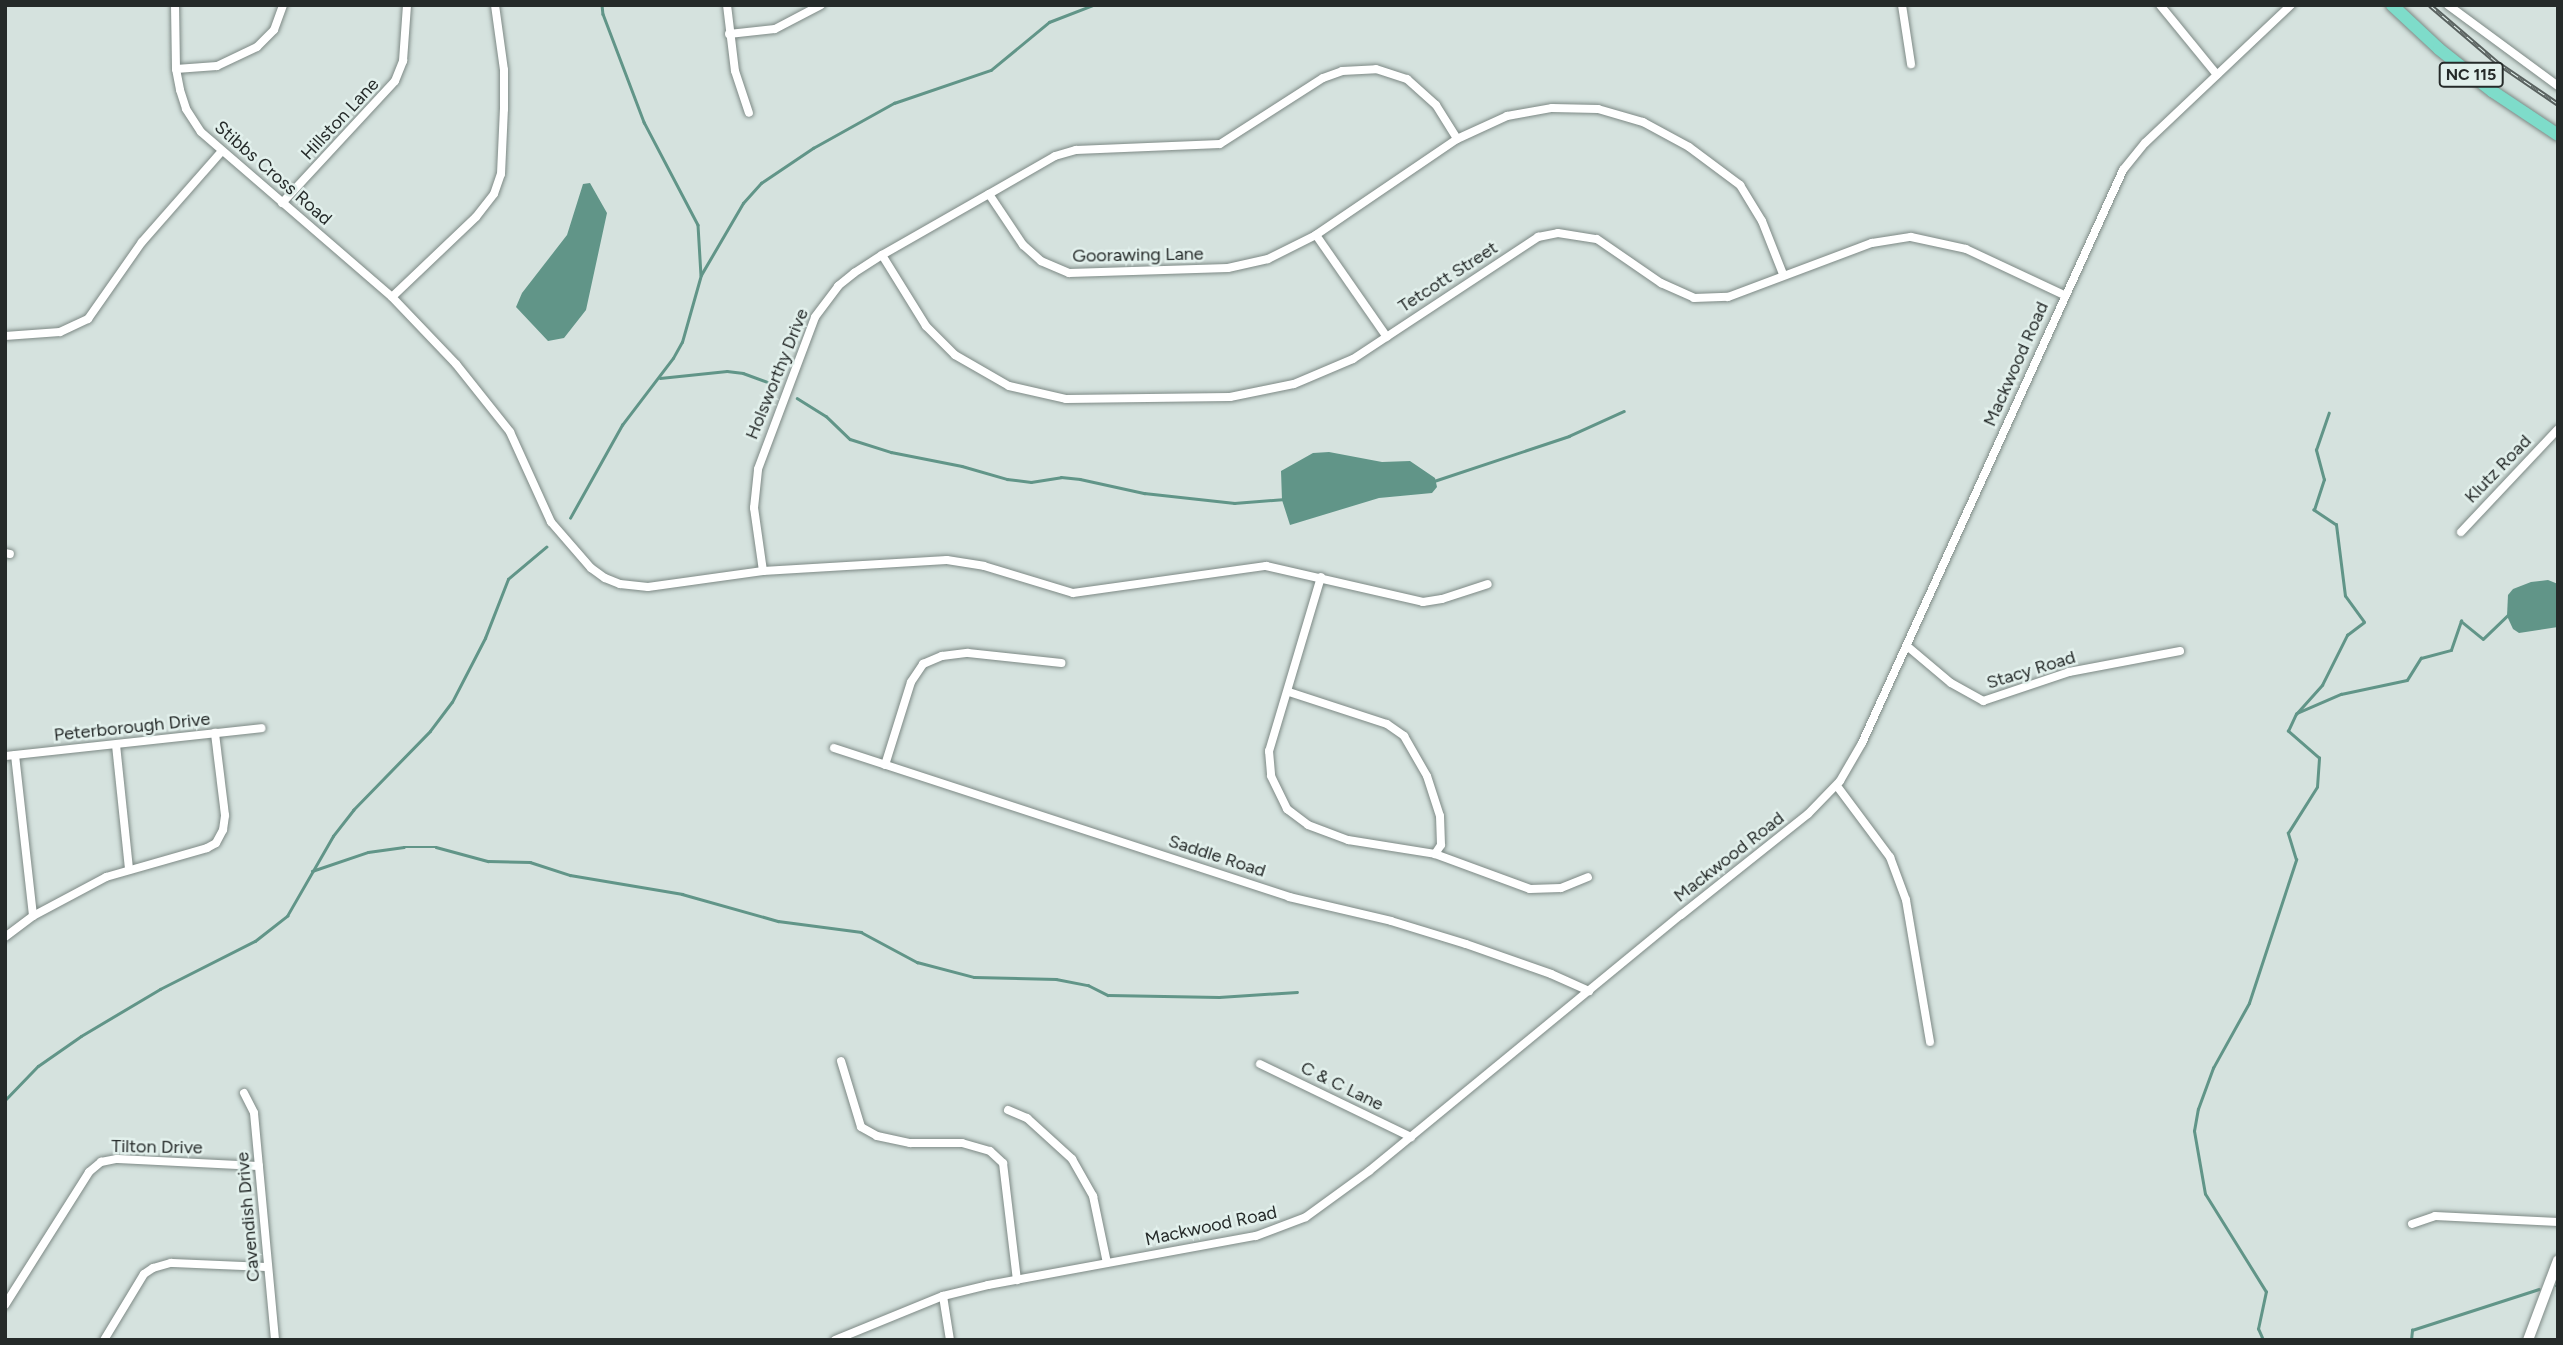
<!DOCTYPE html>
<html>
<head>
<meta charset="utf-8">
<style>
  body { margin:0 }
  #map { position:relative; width:2563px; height:1345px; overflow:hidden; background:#d5e2de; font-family:Figtree,sans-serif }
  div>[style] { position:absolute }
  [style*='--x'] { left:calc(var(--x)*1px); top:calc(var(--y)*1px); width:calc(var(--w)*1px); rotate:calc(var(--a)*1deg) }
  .water>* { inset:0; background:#619588 }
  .stream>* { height:2.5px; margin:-1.25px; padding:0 1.25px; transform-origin:1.25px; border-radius:1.25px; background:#619588 }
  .roads { filter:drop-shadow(0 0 2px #7d8985) drop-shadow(0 0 2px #7d8985) }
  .street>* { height:8px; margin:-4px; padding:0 4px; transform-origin:4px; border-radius:4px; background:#fff }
  .secondary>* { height:10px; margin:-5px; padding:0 5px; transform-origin:5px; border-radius:5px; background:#fff }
  .primary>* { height:12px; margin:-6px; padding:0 6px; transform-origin:6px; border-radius:6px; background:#7edcca }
  .rail>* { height:5px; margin-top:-2.5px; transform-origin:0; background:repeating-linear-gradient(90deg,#e2f0ec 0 8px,#59615f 0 16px); box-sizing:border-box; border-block:2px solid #59615f }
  span { translate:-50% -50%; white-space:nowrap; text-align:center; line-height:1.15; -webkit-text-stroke:5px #e2f0ec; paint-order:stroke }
  .shield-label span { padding:2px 5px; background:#e2f0ec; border:2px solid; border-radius:5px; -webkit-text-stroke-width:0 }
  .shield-label { font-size:16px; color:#252a29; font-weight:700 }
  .street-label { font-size:18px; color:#252a29 }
  .frame { position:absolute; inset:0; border:7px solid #252a29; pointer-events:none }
</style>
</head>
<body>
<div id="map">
  <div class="water">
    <div style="clip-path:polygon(590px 183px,607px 213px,586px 310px,564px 338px,548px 341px,516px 307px,522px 293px,567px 235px,583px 184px)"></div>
    <div style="clip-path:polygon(1329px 452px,1382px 462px,1410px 461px,1435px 478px,1437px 487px,1432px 493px,1379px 498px,1290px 525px,1282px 500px,1281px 471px,1313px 453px)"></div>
    <div style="clip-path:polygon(2548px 580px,2558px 584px,2558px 627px,2519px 633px,2513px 629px,2507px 616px,2508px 595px,2513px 589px,2531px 582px)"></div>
  </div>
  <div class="stream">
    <div style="--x:602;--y:5;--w:9;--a:84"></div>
    <div style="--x:603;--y:14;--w:116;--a:69.2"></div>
    <div style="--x:644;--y:122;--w:116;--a:62.3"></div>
    <div style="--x:698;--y:225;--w:50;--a:86.6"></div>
    <div style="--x:660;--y:378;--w:67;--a:-6"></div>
    <div style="--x:727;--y:371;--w:16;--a:7"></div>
    <div style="--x:743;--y:373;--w:35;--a:20"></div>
    <div style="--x:797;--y:398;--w:34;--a:32"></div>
    <div style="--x:826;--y:416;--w:33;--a:44"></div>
    <div style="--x:850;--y:439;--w:43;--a:17.6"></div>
    <div style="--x:891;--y:452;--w:72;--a:11.2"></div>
    <div style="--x:962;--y:466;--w:47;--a:16.1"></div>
    <div style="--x:1007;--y:479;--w:24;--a:7"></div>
    <div style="--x:1031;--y:482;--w:30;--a:-9"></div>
    <div style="--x:1061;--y:477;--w:19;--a:6"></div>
    <div style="--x:1080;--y:479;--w:66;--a:12.3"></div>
    <div style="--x:1144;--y:493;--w:91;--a:6.3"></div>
    <div style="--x:1234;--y:503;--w:51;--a:-4.5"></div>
    <div style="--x:1434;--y:481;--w:142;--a:-18.4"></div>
    <div style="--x:1569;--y:436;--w:60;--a:-24.4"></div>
    <div style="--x:570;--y:518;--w:107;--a:-60.8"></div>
    <div style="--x:622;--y:425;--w:84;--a:-52.7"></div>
    <div style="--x:673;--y:358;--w:18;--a:-61"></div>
    <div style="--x:682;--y:342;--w:70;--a:-74.2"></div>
    <div style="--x:701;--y:275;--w:83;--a:-59.7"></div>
    <div style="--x:743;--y:203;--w:27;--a:-48"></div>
    <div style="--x:761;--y:183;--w:63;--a:-33.9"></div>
    <div style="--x:813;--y:148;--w:93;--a:-29.1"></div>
    <div style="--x:894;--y:103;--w:102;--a:-18.8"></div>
    <div style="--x:991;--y:70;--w:75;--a:-39.6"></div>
    <div style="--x:1049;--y:22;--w:47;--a:-21.1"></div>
    <div style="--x:2297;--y:713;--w:48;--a:-23.4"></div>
    <div style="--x:2341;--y:694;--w:67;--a:-12"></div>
    <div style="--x:2407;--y:680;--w:26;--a:-58"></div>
    <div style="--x:2421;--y:658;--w:31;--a:-15"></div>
    <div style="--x:2451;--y:650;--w:31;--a:-71"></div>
    <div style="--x:2461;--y:621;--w:28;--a:39"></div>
    <div style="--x:2483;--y:639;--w:37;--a:-44"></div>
    <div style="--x:312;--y:871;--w:59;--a:-18.7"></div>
    <div style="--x:368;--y:852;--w:36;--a:-8"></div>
    <div style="--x:404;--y:847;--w:32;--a:0"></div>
    <div style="--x:436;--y:847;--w:54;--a:15.1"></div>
    <div style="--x:488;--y:861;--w:42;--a:1.4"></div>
    <div style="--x:530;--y:862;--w:42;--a:18"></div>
    <div style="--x:570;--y:875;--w:114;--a:9.6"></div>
    <div style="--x:682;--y:894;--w:100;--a:15.7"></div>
    <div style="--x:778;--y:921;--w:84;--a:7.5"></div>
    <div style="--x:861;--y:932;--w:64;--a:28.2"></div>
    <div style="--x:917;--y:962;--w:59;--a:14.7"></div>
    <div style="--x:974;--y:977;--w:82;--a:1.4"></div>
    <div style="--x:1056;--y:979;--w:33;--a:11"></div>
    <div style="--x:1088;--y:985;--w:22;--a:27"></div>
    <div style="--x:1108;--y:995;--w:111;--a:1"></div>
    <div style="--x:1219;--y:997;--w:78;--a:-3.7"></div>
    <div style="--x:5;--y:1100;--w:47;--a:-45.9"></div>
    <div style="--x:38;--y:1066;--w:52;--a:-34.9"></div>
    <div style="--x:81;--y:1036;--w:92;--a:-30.7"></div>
    <div style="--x:160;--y:989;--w:106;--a:-26.8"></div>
    <div style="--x:255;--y:941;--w:41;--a:-38"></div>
    <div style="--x:287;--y:916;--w:92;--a:-60.1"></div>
    <div style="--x:333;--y:836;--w:33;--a:-52"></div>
    <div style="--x:353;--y:810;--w:110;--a:-45.7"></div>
    <div style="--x:430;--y:731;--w:36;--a:-53"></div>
    <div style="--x:452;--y:702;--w:72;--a:-62.7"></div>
    <div style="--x:485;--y:638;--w:63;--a:-68.7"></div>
    <div style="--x:508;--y:579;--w:50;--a:-40.1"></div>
    <div style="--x:2556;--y:1286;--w:2;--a:0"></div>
    <div style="--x:2263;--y:1340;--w:12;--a:-114"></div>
    <div style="--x:2258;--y:1329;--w:38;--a:-78"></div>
    <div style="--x:2266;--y:1292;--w:115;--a:-121.9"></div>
    <div style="--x:2205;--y:1194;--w:64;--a:-99.9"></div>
    <div style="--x:2194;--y:1131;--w:22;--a:-80"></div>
    <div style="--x:2198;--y:1109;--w:44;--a:-69.9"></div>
    <div style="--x:2213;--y:1068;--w:74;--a:-61"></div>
    <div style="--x:2249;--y:1003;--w:151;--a:-71.8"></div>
    <div style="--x:2296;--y:860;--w:28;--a:-107"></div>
    <div style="--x:2288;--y:833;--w:54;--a:-57.8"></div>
    <div style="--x:2317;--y:787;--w:29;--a:-86"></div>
    <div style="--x:2319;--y:758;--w:41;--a:-138.9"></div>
    <div style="--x:2288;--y:731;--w:19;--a:-65"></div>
    <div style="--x:2296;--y:714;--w:39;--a:-48"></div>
    <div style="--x:2322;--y:685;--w:56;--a:-63.4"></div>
    <div style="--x:2347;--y:635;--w:21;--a:-37"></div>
    <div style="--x:2364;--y:622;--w:32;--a:-126"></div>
    <div style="--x:2345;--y:596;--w:72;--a:-97.2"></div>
    <div style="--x:2336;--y:525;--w:27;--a:-146"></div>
    <div style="--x:2314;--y:510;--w:32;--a:-72"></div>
    <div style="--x:2324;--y:480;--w:31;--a:-105"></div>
    <div style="--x:2316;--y:450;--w:39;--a:-71"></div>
    <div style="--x:2411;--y:1340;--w:10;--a:-84"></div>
    <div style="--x:2412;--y:1330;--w:133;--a:-17.9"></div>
  </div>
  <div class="roads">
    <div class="street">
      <div style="--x:175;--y:5;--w:64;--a:89.1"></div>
      <div style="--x:176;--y:69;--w:21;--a:79"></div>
      <div style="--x:180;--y:90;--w:20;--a:72"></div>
      <div style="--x:186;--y:109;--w:27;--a:57"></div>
      <div style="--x:201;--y:132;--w:252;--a:40.8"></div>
      <div style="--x:392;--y:297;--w:93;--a:46.3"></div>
      <div style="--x:456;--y:364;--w:87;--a:51.5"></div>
      <div style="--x:510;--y:432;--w:99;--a:65.5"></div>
      <div style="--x:551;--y:522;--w:61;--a:49"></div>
      <div style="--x:591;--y:568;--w:17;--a:36"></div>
      <div style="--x:605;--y:578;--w:16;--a:22"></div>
      <div style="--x:620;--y:584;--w:28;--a:6"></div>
      <div style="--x:648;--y:587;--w:116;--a:-7.9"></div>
      <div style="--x:763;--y:571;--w:184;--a:-3.4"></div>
      <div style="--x:947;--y:560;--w:37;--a:9"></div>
      <div style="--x:984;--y:566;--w:93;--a:16.9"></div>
      <div style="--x:1073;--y:593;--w:195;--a:-8"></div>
      <div style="--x:1266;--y:566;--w:161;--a:12.9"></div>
      <div style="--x:1423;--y:602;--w:19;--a:-9"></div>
      <div style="--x:1442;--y:599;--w:48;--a:-18.1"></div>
      <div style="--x:727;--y:5;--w:66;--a:83.1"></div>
      <div style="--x:735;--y:71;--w:44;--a:71.6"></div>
      <div style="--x:1902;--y:5;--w:60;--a:81.3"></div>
      <div style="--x:2160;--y:5;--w:90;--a:50.8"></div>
      <div style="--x:2448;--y:5;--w:137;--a:36.4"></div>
      <div style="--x:729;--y:34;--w:46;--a:-6.2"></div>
      <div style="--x:775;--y:29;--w:52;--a:-27.6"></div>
      <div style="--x:176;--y:69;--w:41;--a:-4.2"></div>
      <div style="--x:217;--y:66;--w:44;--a:-25.4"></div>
      <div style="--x:257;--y:47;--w:24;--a:-45"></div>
      <div style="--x:274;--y:30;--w:27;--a:-70"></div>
      <div style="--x:1457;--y:139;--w:55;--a:-24.7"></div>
      <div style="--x:1507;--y:116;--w:46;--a:-10.1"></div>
      <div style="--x:1552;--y:108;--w:46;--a:1.2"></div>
      <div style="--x:1598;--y:109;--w:47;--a:16.1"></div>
      <div style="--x:1643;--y:122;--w:52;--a:28.5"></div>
      <div style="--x:1689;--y:147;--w:64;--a:36.7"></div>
      <div style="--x:1740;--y:185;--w:42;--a:58.6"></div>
      <div style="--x:1762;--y:221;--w:57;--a:68.4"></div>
      <div style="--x:282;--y:203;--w:166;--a:-47.2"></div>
      <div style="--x:395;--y:81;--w:22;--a:-68"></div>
      <div style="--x:403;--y:61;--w:56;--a:-85.9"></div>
      <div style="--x:1316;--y:235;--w:124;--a:55.2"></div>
      <div style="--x:882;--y:255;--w:84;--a:58.2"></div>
      <div style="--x:926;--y:326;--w:41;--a:45"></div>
      <div style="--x:955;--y:355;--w:62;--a:29.9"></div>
      <div style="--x:1009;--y:386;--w:58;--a:12.8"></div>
      <div style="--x:1066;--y:399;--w:164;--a:-0.7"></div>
      <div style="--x:1230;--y:397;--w:65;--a:-11.5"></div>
      <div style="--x:1294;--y:384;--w:64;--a:-23"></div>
      <div style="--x:1353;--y:359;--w:222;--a:-33.4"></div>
      <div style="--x:1538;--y:237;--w:20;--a:-11"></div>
      <div style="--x:1558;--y:233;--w:39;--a:9"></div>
      <div style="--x:1597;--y:239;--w:78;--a:34.5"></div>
      <div style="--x:1661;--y:283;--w:36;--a:24"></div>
      <div style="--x:1694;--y:298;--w:34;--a:-2"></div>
      <div style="--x:1728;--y:297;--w:154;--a:-20.6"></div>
      <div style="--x:1872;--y:243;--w:39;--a:-9"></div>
      <div style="--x:1911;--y:237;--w:56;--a:12.3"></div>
      <div style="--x:1966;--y:249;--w:108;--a:25.1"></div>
      <div style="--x:392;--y:297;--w:116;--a:-43.6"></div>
      <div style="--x:476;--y:217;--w:29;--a:-52"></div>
      <div style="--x:494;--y:194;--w:21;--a:-71"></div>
      <div style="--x:501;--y:174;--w:65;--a:-87.4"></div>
      <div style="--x:504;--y:109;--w:39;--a:-90"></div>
      <div style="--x:504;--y:70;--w:66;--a:-97.9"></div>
      <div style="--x:5;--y:336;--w:55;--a:-4.2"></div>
      <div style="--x:60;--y:332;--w:31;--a:-25"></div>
      <div style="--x:88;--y:319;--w:94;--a:-55"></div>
      <div style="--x:142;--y:242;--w:121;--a:-48.7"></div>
      <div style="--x:2461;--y:532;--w:141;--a:-46.7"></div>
      <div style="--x:5;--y:553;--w:5;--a:11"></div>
      <div style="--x:763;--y:571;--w:64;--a:-98.1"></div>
      <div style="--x:754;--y:508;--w:39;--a:-84"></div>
      <div style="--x:758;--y:469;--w:162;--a:-69.4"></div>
      <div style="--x:815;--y:317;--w:39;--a:-53"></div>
      <div style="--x:838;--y:286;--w:21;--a:-39"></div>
      <div style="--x:854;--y:273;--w:33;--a:-33"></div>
      <div style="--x:882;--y:255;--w:123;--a:-29.7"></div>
      <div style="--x:989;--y:194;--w:76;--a:-29.9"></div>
      <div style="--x:1055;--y:156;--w:22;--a:-16"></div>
      <div style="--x:1076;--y:150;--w:144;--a:-2.4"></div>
      <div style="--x:1220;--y:144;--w:122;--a:-32.7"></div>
      <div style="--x:1323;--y:78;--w:20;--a:-20"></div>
      <div style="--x:1342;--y:71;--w:34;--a:-3"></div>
      <div style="--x:1376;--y:69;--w:33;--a:18"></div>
      <div style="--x:1407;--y:79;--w:39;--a:42"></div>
      <div style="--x:1436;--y:105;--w:40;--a:58"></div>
      <div style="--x:1457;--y:139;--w:171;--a:145.8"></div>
      <div style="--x:1316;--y:235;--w:54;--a:153.4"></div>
      <div style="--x:1268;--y:259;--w:41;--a:167.3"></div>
      <div style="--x:1228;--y:268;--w:159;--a:178.2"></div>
      <div style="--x:1069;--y:273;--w:30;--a:-157"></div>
      <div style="--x:1041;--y:261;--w:24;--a:-138"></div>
      <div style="--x:1023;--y:245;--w:61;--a:-123.7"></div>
      <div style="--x:1321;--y:577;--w:182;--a:106.6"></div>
      <div style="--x:1269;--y:751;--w:25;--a:85"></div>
      <div style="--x:1271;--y:776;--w:37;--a:64"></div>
      <div style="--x:1287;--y:809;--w:26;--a:37"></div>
      <div style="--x:1308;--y:825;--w:43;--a:20.6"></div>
      <div style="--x:1348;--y:840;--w:88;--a:9.1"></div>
      <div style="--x:1435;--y:854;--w:101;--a:20.2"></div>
      <div style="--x:1530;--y:889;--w:31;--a:-2"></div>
      <div style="--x:1561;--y:888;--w:29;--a:-22"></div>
      <div style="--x:1907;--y:646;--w:57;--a:40.1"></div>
      <div style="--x:1951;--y:683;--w:37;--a:29"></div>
      <div style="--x:1983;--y:701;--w:91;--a:-18.6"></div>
      <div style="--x:2069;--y:672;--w:113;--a:-10.7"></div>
      <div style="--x:1289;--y:692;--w:103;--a:18.1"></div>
      <div style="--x:1387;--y:724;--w:21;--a:35"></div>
      <div style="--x:1404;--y:736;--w:46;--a:60.1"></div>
      <div style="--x:1427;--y:776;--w:42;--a:72"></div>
      <div style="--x:1440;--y:816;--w:29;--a:88"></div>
      <div style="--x:1441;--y:845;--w:11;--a:124"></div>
      <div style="--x:116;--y:745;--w:125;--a:84"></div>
      <div style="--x:834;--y:748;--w:479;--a:18.1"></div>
      <div style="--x:1289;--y:897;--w:105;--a:13.2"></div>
      <div style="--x:1391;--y:921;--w:78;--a:17"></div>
      <div style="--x:1466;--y:944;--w:90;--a:19.4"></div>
      <div style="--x:1551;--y:974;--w:42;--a:24.1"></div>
      <div style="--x:15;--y:755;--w:162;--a:83.6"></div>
      <div style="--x:5;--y:756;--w:258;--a:-6.2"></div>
      <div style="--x:885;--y:765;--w:87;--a:-72.6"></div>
      <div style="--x:911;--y:682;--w:22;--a:-56"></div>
      <div style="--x:923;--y:664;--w:21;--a:-23"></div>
      <div style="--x:942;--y:656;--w:26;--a:-7"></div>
      <div style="--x:968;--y:653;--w:94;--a:6.1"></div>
      <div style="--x:1837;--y:786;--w:89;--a:53.3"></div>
      <div style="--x:1890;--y:857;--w:46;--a:69.6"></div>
      <div style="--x:1906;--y:900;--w:144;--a:80.4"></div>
      <div style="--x:5;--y:937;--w:35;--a:-37"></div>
      <div style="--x:33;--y:916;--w:83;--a:-28.1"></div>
      <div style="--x:106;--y:877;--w:105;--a:-16"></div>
      <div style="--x:207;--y:848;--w:10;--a:-29"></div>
      <div style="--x:216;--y:843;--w:15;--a:-62"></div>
      <div style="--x:223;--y:830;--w:15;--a:-82"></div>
      <div style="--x:225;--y:815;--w:83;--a:-97"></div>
      <div style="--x:841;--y:1061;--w:69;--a:73.1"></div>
      <div style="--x:861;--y:1127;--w:18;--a:29"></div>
      <div style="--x:877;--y:1136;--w:34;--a:12"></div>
      <div style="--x:910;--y:1143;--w:52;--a:0"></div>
      <div style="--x:962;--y:1143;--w:29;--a:16"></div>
      <div style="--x:990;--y:1151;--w:18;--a:43"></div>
      <div style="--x:1003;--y:1163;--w:118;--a:83.2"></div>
      <div style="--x:1260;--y:1064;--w:168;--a:25.8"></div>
      <div style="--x:244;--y:1093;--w:22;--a:63"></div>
      <div style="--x:254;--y:1113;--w:228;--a:84.7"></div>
      <div style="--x:1008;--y:1110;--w:21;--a:23"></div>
      <div style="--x:1027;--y:1118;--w:61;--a:42.3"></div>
      <div style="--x:1072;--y:1159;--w:43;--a:60.4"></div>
      <div style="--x:1093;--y:1196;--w:68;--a:78.2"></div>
      <div style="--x:2412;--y:1224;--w:24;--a:-19"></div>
      <div style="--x:2435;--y:1216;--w:123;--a:2.8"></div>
      <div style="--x:943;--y:1296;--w:45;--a:81"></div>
      <div style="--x:5;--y:1305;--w:157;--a:-57.7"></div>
      <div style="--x:89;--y:1172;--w:16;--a:-40"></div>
      <div style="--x:101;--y:1162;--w:16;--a:-11"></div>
      <div style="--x:117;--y:1159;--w:142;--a:2.8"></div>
      <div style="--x:104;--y:1340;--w:77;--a:-58.8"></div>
      <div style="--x:144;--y:1274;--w:11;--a:-34"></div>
      <div style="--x:153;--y:1268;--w:19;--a:-16"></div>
      <div style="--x:171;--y:1263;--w:97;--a:2.4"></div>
      <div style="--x:835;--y:1340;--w:117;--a:-22.2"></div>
      <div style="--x:943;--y:1296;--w:46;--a:-13.7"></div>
      <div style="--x:988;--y:1285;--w:272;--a:-10.4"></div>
      <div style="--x:1256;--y:1236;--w:53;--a:-20.8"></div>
      <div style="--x:1306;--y:1217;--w:78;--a:-36.1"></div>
      <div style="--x:1369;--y:1171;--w:404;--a:-39.4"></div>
      <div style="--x:1681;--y:915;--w:162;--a:-38.5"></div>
      <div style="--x:1808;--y:814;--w:46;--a:-45.9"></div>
      <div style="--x:1840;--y:781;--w:44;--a:-59.9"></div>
      <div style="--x:1862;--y:743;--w:630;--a:-65.51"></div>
      <div style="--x:2123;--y:170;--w:35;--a:-51"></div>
      <div style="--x:2145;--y:143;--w:201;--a:-43.4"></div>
    </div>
    <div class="secondary">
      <div style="--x:2528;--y:1340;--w:85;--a:-69.4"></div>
    </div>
    <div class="primary">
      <div style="--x:2392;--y:5;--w:64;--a:43.1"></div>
      <div style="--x:2439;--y:49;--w:68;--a:38.4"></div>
      <div style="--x:2492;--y:91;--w:79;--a:33.7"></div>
    </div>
  </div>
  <div class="rail">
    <div style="--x:2430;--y:5;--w:89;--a:40.5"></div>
    <div style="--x:2498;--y:63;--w:73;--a:34.3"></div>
  </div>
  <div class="shield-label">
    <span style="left:2471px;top:75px">NC 115</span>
  </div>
  <div class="street-label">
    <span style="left:340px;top:119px;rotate:-47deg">Hillston Lane</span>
    <span style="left:273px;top:173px;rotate:41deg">Stibbs Cross Road</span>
    <span style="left:1138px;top:255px;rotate:-1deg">Goorawing Lane</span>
    <span style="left:1448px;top:277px;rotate:-33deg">Tetcott Street</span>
    <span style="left:2016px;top:364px;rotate:-66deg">Mackwood Road</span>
    <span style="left:777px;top:374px;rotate:-68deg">Holsworthy Drive</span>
    <span style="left:2498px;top:469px;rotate:-46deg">Klutz Road</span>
    <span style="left:2031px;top:670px;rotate:-17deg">Stacy Road</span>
    <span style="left:132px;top:727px;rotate:-6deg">Peterborough Drive</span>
    <span style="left:1217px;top:856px;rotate:18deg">Saddle Road</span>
    <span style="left:1729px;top:857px;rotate:-38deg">Mackwood Road</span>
    <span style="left:1342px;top:1086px;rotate:26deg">C &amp; C Lane</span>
    <span style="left:157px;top:1147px;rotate:1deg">Tilton Drive</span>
    <span style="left:248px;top:1217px;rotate:-95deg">Cavendish Drive</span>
    <span style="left:1211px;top:1226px;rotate:-12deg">Mackwood Road</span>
  </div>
  <div class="frame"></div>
</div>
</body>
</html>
